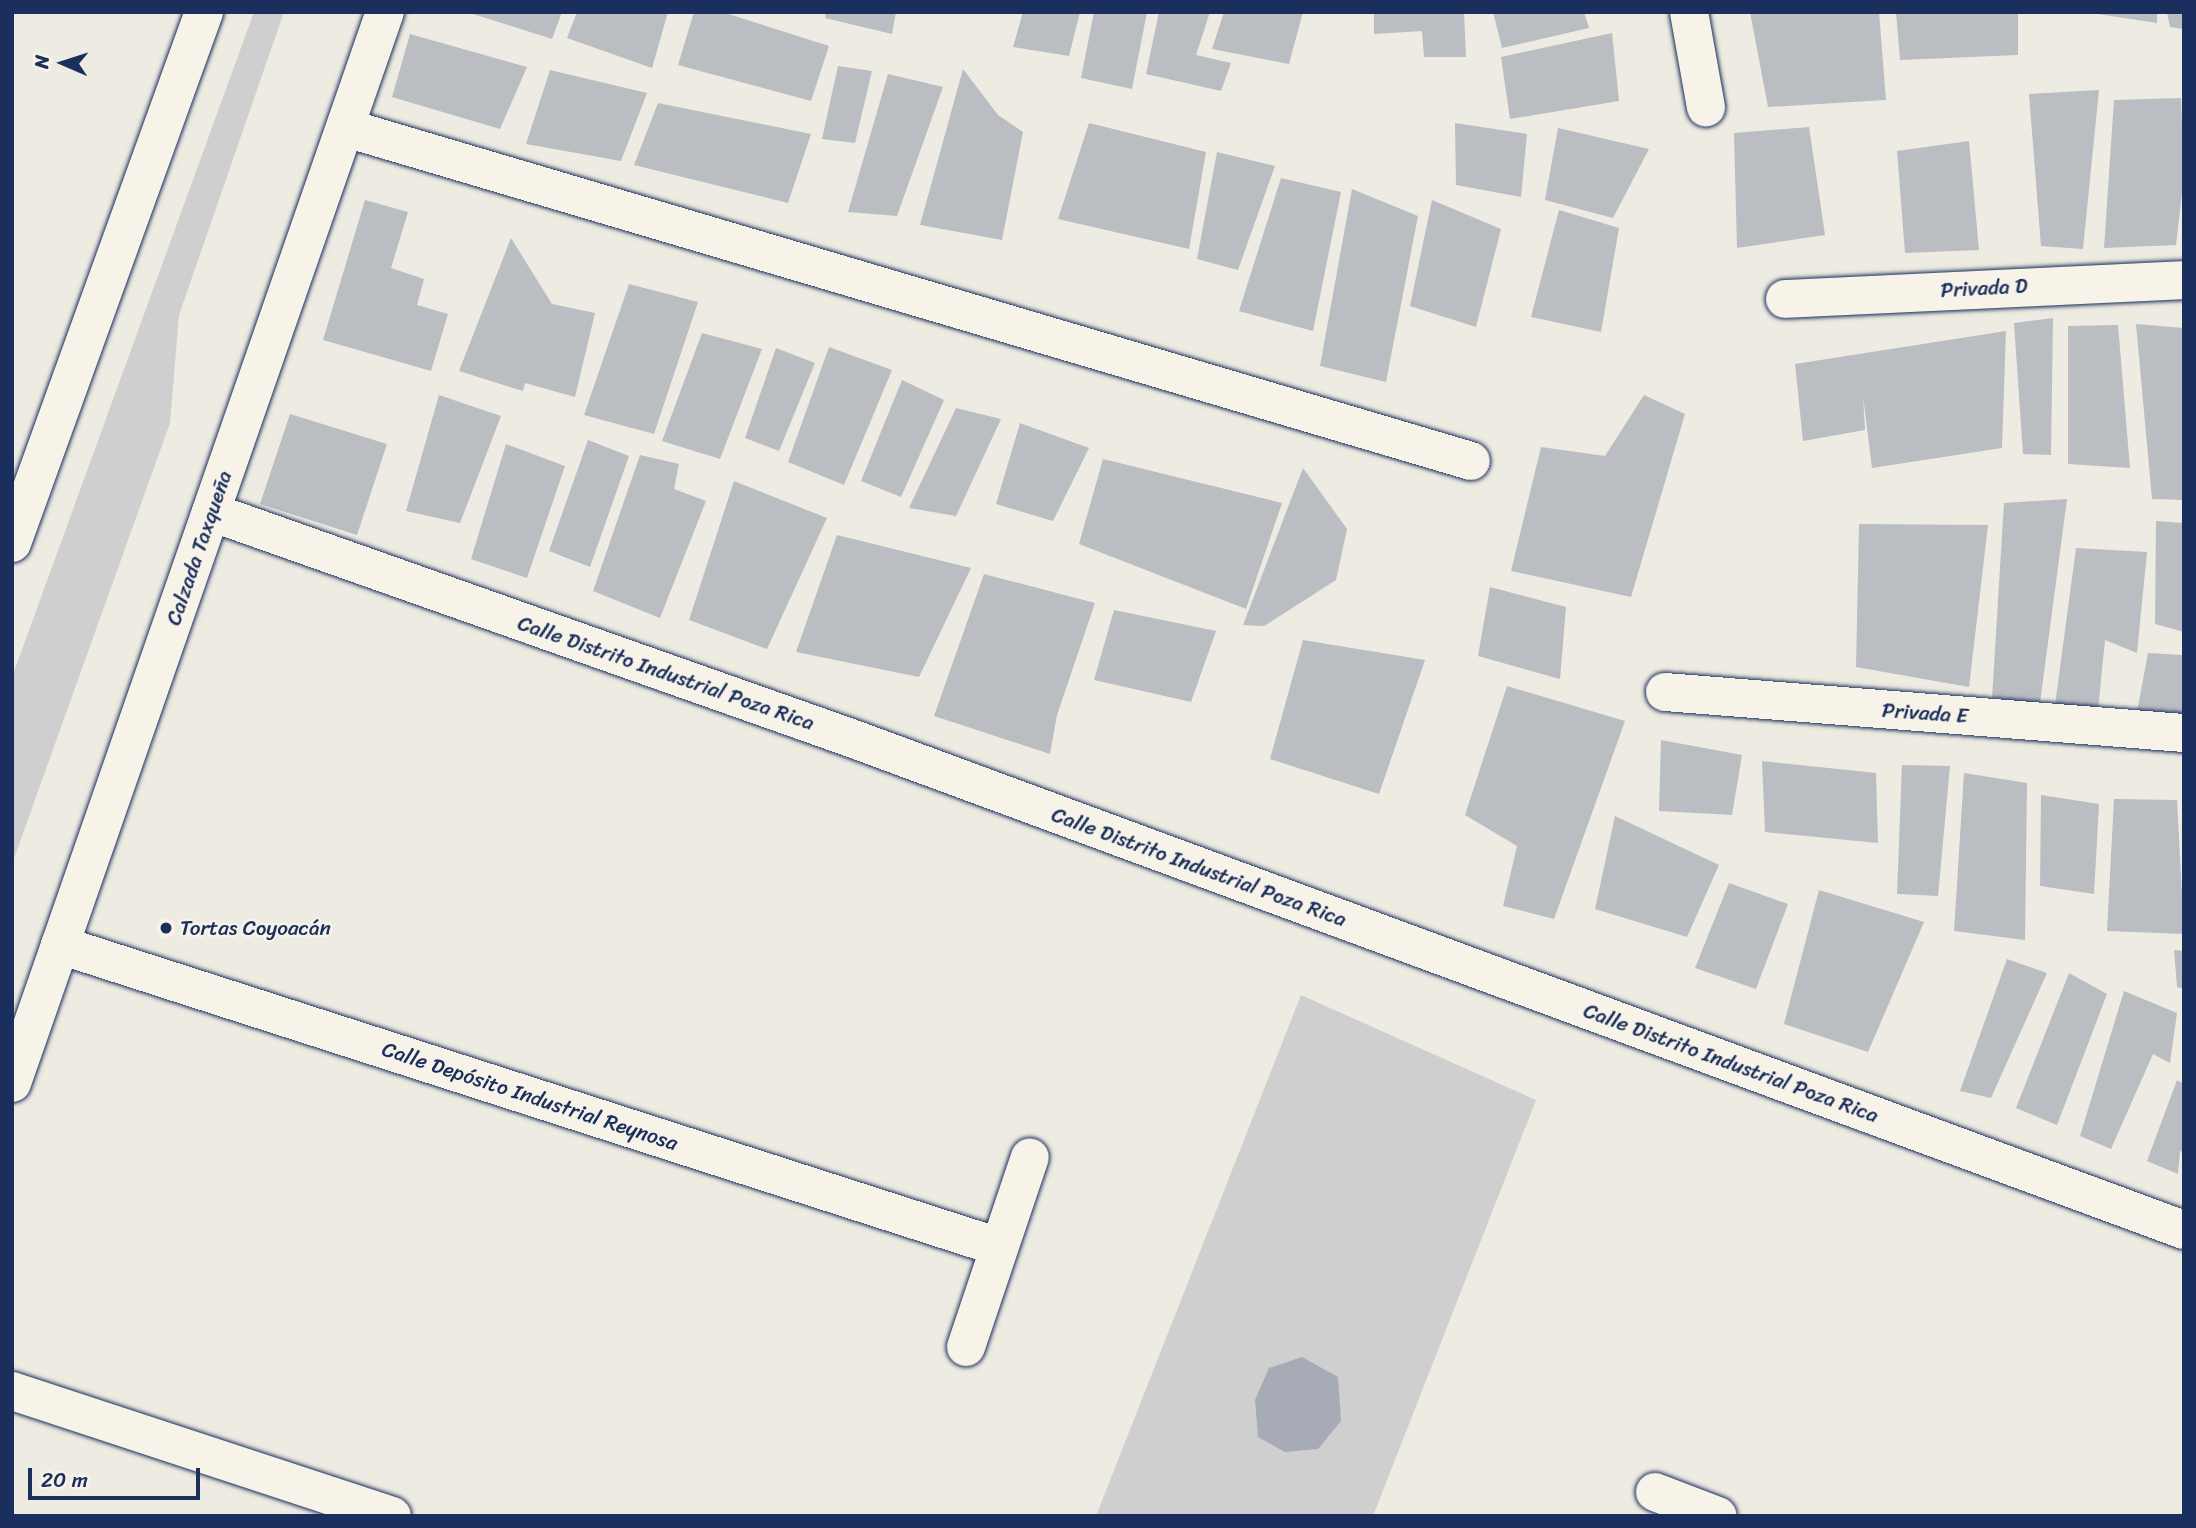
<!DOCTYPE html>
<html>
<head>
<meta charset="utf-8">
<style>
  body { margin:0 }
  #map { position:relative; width:2196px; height:1528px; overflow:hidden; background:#eeebe2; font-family:Sriracha,sans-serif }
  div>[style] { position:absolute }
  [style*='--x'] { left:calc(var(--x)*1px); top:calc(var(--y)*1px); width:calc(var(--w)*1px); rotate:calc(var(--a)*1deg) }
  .green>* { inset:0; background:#cfcfcf }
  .water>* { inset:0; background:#a6abb5 }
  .building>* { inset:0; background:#babdc2 }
  .roads { filter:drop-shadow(0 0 2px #1b2f5e) drop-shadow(0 0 2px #1b2f5e) }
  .minor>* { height:38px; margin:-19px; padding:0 19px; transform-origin:19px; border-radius:19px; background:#f7f3e8 }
  .secondary>* { height:38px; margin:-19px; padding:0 19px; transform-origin:19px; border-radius:19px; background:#f7f3e8 }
  .dots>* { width:19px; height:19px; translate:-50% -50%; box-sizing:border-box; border:4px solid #f7f3e8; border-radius:50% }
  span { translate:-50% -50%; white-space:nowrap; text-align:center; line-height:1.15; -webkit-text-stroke:5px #f7f3e8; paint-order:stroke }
  .street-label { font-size:21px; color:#1b2f5e }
  .poi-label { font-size:21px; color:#1b2f5e }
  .left { translate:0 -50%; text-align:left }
  .frame { position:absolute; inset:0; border:14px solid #1b2f5e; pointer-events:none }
  .north { position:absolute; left:28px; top:28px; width:70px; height:70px; -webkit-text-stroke:5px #f7f3e8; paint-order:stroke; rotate:273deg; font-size:19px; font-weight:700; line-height:28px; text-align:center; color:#1b2f5e }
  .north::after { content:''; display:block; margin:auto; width:24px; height:32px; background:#1b2f5e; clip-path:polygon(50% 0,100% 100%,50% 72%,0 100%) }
  .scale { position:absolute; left:28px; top:1468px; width:172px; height:32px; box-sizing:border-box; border:4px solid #1b2f5e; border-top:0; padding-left:9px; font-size:21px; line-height:24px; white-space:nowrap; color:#1b2f5e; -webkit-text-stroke:5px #f7f3e8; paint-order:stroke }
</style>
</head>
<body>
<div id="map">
  <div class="green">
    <div style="clip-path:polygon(254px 12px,284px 12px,179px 315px,170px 423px,12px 864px,12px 677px)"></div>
    <div style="clip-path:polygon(1301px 995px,1536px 1100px,1373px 1516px,1096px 1516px)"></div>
  </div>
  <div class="water">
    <div style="clip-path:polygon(1302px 1357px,1338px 1377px,1341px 1421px,1318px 1449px,1285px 1452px,1258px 1437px,1255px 1400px,1269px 1368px)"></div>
  </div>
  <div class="building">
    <div style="clip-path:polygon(467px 12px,562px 12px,552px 39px)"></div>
    <div style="clip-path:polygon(577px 12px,668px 12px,652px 68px,567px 38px)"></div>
    <div style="clip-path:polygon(694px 12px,722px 12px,829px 46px,811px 101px,678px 65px)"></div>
    <div style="clip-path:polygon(826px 12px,896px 12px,892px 34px,825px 18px)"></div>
    <div style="clip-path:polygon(1023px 12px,1080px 12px,1069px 56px,1013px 47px)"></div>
    <div style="clip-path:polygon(1094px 12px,1147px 12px,1132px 89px,1081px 78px)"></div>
    <div style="clip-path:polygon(1159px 12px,1210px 12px,1196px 55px,1231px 63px,1221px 91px,1146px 74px)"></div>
    <div style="clip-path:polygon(1224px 12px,1303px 12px,1289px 64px,1212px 49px)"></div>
    <div style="clip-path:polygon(1374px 12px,1464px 12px,1466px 57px,1424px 57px,1422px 31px,1374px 34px)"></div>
    <div style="clip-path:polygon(1493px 12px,1584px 12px,1589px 28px,1502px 48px)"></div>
    <div style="clip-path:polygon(1750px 12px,1879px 12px,1886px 100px,1768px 107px)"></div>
    <div style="clip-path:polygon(1896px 12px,2018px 12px,2018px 55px,1900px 60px)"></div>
    <div style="clip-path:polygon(2098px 12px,2157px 12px,2157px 23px,2098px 14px)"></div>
    <div style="clip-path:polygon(2167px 12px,2184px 12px,2184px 29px,2170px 27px)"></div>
    <div style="clip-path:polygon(1612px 33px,1619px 101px,1510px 119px,1501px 57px)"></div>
    <div style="clip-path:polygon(410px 34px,527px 67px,500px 129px,392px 97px)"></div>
    <div style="clip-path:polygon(838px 66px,872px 71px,855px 143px,822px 139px)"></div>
    <div style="clip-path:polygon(963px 69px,998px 115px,1023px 132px,1002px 240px,920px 225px)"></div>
    <div style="clip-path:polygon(550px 70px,647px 93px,621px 161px,526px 144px)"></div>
    <div style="clip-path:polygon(888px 74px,943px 87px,897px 216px,848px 212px)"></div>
    <div style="clip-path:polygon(2099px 90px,2083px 249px,2041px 246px,2029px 94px)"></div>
    <div style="clip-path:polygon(2181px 98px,2184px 175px,2176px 245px,2104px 248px,2114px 100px)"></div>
    <div style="clip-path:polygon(658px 103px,811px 134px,788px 203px,634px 165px)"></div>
    <div style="clip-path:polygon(1089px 123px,1206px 152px,1189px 249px,1058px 219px)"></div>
    <div style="clip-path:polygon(1455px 123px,1527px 134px,1521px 197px,1456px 185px)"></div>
    <div style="clip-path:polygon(1809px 127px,1825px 235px,1737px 248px,1734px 133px)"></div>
    <div style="clip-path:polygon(1558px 128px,1649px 149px,1613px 218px,1545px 200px)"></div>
    <div style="clip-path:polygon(1969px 141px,1979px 250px,1905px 253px,1897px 151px)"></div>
    <div style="clip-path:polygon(1217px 152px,1275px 166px,1238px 270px,1197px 259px)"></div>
    <div style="clip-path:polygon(1281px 178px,1341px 192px,1313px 331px,1239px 311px)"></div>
    <div style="clip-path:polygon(1352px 189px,1418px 216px,1386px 382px,1320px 366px)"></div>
    <div style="clip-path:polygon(365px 200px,408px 212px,391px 268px,424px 279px,417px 305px,448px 314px,431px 371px,323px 340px)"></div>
    <div style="clip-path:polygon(1432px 200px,1501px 229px,1476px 327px,1410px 306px)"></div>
    <div style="clip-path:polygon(1559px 210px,1619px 228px,1601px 332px,1531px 317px)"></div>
    <div style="clip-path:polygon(511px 238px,552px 304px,595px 313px,575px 397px,525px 383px,523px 391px,459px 371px)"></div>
    <div style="clip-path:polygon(629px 284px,698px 302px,654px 434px,584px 415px)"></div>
    <div style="clip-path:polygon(2053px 318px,2051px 455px,2023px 454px,2014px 323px)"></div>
    <div style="clip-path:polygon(2136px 324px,2184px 328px,2184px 500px,2152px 499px)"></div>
    <div style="clip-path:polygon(2118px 325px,2130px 468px,2068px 464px,2068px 326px)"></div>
    <div style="clip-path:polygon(2006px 331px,2002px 448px,1872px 468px,1863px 396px,1865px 430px,1803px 441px,1795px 364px)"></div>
    <div style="clip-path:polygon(702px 333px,762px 349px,720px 459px,662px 441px)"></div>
    <div style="clip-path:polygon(829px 347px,892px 370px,844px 485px,788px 462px)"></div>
    <div style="clip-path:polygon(776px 348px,815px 363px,779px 451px,745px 438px)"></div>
    <div style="clip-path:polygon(902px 380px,944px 400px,901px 497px,861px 481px)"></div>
    <div style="clip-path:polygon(439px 395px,501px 416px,460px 523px,406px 511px)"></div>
    <div style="clip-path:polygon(1644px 395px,1685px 414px,1631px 597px,1511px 571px,1541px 447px,1605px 456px)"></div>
    <div style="clip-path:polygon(956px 408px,1001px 419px,956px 516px,909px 508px)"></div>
    <div style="clip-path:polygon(290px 414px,387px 444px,357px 535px,260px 504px)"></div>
    <div style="clip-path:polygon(1020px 423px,1089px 448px,1053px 521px,996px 504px)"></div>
    <div style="clip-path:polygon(588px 440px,629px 456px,590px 567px,549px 551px)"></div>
    <div style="clip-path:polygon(506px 444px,565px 466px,527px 578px,471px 559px)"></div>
    <div style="clip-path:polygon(640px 455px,679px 464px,674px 489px,706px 501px,660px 618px,593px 591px)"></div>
    <div style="clip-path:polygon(1103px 459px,1282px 503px,1246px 609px,1079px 544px)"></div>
    <div style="clip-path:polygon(1303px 468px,1347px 529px,1336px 580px,1264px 626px,1243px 625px)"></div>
    <div style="clip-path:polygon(734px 481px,827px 518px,767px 649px,689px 620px)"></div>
    <div style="clip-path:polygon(2067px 499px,2040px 703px,1992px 698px,2004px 503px)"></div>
    <div style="clip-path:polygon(2156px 521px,2184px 523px,2184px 632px,2155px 624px)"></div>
    <div style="clip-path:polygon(1859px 524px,1988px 525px,1969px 687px,1856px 667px)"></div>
    <div style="clip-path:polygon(837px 535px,971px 568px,919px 677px,796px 652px)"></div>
    <div style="clip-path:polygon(2076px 548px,2147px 552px,2137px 653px,2105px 640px,2098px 710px,2055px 705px)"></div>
    <div style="clip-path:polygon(984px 574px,1095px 603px,1057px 715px,1050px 754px,934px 716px)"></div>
    <div style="clip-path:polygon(1490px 587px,1566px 607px,1560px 679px,1478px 656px)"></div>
    <div style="clip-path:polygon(1114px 610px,1216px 631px,1191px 702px,1094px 680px)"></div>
    <div style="clip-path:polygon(1303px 640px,1425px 660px,1379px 794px,1270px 759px)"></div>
    <div style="clip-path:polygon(2148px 653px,2184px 655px,2184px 714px,2137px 712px)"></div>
    <div style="clip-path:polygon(1507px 686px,1625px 721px,1554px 919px,1503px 906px,1517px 846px,1465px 815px)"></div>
    <div style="clip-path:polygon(1661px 740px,1742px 755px,1732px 815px,1659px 811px)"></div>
    <div style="clip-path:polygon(1762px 761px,1876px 773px,1878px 843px,1765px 832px)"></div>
    <div style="clip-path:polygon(1902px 765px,1950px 766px,1938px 896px,1897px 894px)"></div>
    <div style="clip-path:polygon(1964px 773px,2027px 783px,2025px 940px,1954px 931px)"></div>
    <div style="clip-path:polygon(2041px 795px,2099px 804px,2094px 894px,2040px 886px)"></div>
    <div style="clip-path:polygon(2114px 799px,2177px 800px,2184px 934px,2107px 931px)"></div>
    <div style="clip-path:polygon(1615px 816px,1719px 865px,1687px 937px,1595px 909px)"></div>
    <div style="clip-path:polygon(1729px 883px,1788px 904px,1756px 989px,1695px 968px)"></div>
    <div style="clip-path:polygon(1819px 890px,1924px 922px,1868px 1052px,1784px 1024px)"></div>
    <div style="clip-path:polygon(2174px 950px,2184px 951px,2184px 989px,2177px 987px)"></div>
    <div style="clip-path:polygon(2007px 959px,2047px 973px,1991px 1098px,1960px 1091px)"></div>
    <div style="clip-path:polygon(2069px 973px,2107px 994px,2057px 1125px,2016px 1108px)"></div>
    <div style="clip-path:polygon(2124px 991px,2177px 1013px,2170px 1063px,2153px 1054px,2111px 1149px,2080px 1136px)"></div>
    <div style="clip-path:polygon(2177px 1080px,2184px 1084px,2184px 1152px,2180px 1151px,2178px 1174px,2147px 1161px)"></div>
  </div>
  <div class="roads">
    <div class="minor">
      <div style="--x:1689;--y:12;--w:97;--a:79.9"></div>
      <div style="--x:346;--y:128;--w:1173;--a:16.49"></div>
      <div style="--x:1785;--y:299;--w:399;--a:-2.7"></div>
      <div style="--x:211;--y:512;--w:679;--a:19.45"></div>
      <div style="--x:851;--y:738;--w:1421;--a:20.26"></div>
      <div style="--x:1665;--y:692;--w:521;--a:4.52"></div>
      <div style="--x:60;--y:945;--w:986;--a:17.83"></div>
      <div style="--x:966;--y:1347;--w:200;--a:-71.4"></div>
      <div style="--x:12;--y:1391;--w:400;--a:18.2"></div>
      <div style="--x:1655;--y:1492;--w:67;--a:20.9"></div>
    </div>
    <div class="secondary">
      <div style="--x:12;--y:543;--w:565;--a:-70.12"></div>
      <div style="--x:12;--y:1083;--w:1134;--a:-70.8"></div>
    </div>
  </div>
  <div class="dots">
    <div style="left:166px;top:928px;background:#1b2f5e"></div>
  </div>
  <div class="street-label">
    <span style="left:1984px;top:288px;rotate:-3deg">Privada D</span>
    <span style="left:199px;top:548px;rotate:-71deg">Calzada Taxqueña</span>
    <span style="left:666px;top:673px;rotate:19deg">Calle Distrito Industrial Poza Rica</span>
    <span style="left:1925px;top:713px;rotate:4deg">Privada E</span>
    <span style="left:1199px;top:867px;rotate:20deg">Calle Distrito Industrial Poza Rica</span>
    <span style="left:1731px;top:1063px;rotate:20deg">Calle Distrito Industrial Poza Rica</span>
    <span style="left:530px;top:1096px;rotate:18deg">Calle Depósito Industrial Reynosa</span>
  </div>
  <div class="poi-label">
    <span class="left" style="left:180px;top:928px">Tortas Coyoacán</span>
  </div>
  <div class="frame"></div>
  <div class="north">N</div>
  <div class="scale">20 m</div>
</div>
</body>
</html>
